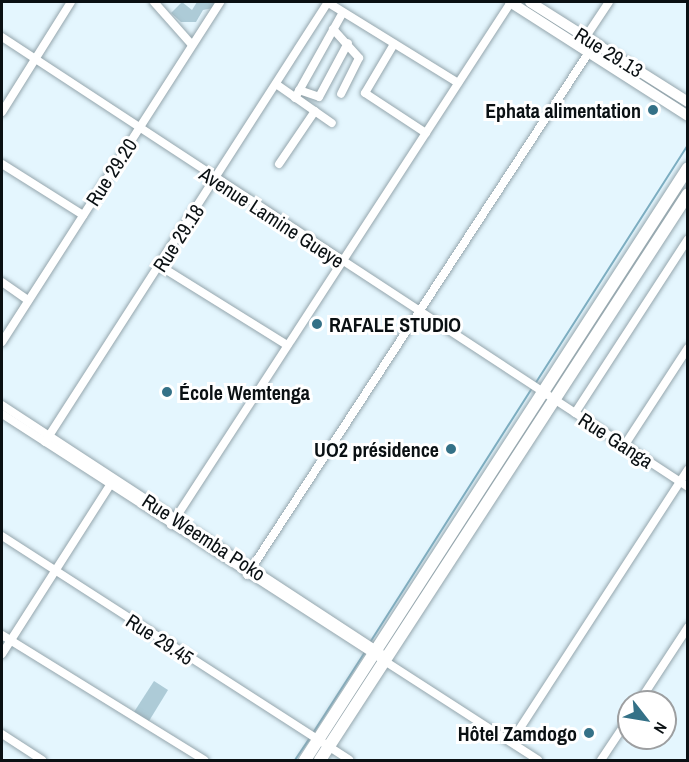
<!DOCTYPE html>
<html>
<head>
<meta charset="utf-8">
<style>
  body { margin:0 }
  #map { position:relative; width:689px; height:762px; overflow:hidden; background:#e4f6fe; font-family:"Archivo Narrow",sans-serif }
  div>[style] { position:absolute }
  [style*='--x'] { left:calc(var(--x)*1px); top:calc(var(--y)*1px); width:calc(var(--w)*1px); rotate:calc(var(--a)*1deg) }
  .green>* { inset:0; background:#adcbd7 }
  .stream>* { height:2px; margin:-1px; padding:0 1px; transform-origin:1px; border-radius:1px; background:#7caec2 }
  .roads { filter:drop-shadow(0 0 2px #95a6ad) drop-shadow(0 0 2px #95a6ad) }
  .minor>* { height:8px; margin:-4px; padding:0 4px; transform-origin:4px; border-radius:4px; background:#fff }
  .secondary>* { height:10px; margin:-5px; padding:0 5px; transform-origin:5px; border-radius:5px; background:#fff }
  .primary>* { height:12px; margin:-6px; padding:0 6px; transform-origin:6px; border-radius:6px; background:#fff }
  .dots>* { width:16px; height:16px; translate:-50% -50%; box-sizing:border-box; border:3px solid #fff; border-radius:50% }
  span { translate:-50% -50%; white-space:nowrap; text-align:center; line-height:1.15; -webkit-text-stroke:6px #fff; paint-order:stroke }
  .street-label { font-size:20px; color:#0a1013 }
  .poi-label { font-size:20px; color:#0a1013; font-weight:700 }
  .right { translate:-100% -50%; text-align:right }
  .left { translate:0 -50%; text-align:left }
  .frame { position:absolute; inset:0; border:3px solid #0a1013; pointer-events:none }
  .north { position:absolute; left:617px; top:690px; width:60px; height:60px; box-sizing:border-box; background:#fff; border:2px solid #9d9fa1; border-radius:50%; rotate:121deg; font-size:16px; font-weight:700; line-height:24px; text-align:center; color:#0a1013 }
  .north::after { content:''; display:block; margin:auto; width:21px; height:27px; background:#347187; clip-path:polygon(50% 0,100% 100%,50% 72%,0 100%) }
</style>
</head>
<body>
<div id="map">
  <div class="green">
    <div style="clip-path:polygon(182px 2px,192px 10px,197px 2px,215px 2px,213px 8px,203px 10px,196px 22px,181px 22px,171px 13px)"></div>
    <div style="clip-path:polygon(154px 681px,168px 690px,149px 721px,134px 712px)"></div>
  </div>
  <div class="stream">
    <div style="--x:535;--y:384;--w:284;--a:-57.4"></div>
    <div style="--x:369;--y:644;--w:303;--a:-57.5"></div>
    <div style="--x:313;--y:733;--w:96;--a:-57.3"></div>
    <div style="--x:295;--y:760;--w:27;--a:-56"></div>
  </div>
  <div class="roads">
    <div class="minor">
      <div style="--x:154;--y:2;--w:57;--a:48.5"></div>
      <div style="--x:327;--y:2;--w:154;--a:31.7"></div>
      <div style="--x:333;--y:29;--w:39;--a:48"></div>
      <div style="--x:359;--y:58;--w:40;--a:116.6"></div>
      <div style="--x:2;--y:37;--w:820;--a:33.26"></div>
      <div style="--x:394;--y:44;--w:57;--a:120.6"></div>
      <div style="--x:365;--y:93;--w:73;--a:33.3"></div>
      <div style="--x:579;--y:47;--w:54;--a:-56.3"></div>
      <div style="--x:276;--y:84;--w:68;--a:34.9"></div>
      <div style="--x:299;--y:90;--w:21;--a:19"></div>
      <div style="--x:319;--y:97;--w:61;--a:-61.8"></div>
      <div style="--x:295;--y:98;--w:98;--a:-60.8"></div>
      <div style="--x:2;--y:112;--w:130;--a:-57.9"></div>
      <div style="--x:2;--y:164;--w:96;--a:32.2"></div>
      <div style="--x:279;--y:164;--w:64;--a:-55.8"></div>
      <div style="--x:160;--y:266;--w:150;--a:31.9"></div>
      <div style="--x:2;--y:282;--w:32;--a:35"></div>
      <div style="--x:2;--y:342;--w:404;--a:-57.3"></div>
      <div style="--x:2;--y:405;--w:452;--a:33.2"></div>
      <div style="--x:575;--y:413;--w:207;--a:-57"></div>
      <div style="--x:2;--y:414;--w:638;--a:32.84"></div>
      <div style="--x:45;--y:442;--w:523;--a:-57.25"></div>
      <div style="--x:624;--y:446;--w:117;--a:-56.9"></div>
      <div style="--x:171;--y:525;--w:624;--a:-56.97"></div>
      <div style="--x:2;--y:536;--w:413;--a:32.8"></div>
      <div style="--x:247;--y:575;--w:628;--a:-56.82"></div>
      <div style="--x:2;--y:635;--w:238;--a:31.7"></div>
      <div style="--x:2;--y:654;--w:201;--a:-57.4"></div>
      <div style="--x:639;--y:702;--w:90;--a:-56.8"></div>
      <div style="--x:2;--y:734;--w:48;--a:33"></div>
      <div style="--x:511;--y:742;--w:325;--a:-57"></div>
      <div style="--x:601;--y:760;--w:50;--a:-56.3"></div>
    </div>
    <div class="secondary">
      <div style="--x:510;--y:2;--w:211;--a:32.6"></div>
      <div style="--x:530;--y:2;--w:187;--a:32.3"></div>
    </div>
    <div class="primary">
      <div style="--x:305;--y:760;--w:705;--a:-57.1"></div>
      <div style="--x:320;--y:760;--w:675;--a:-56.97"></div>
    </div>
  </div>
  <div class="dots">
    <div style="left:653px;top:110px;background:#347187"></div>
    <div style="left:317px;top:324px;background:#347187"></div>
    <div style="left:167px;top:392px;background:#347187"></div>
    <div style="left:451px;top:449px;background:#347187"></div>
    <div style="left:589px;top:733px;background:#347187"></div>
  </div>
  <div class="street-label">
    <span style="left:609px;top:52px;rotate:32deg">Rue 29.13</span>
    <span style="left:111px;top:172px;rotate:-57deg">Rue 29.20</span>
    <span style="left:272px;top:217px;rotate:33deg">Avenue Lamine Gueye</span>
    <span style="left:178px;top:238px;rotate:-57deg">Rue 29.18</span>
    <span style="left:616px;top:440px;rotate:33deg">Rue Ganga</span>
    <span style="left:204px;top:537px;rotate:33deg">Rue Weemba Poko</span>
    <span style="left:160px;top:639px;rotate:33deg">Rue 29.45</span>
  </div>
  <div class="poi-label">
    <span class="right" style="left:641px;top:110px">Ephata alimentation</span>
    <span class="left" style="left:329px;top:324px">RAFALE STUDIO</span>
    <span class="left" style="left:179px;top:392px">École Wemtenga</span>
    <span class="right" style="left:439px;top:449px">UO2 présidence</span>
    <span class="right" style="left:577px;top:733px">Hôtel Zamdogo</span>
  </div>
  <div class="frame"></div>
  <div class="north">N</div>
</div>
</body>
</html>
